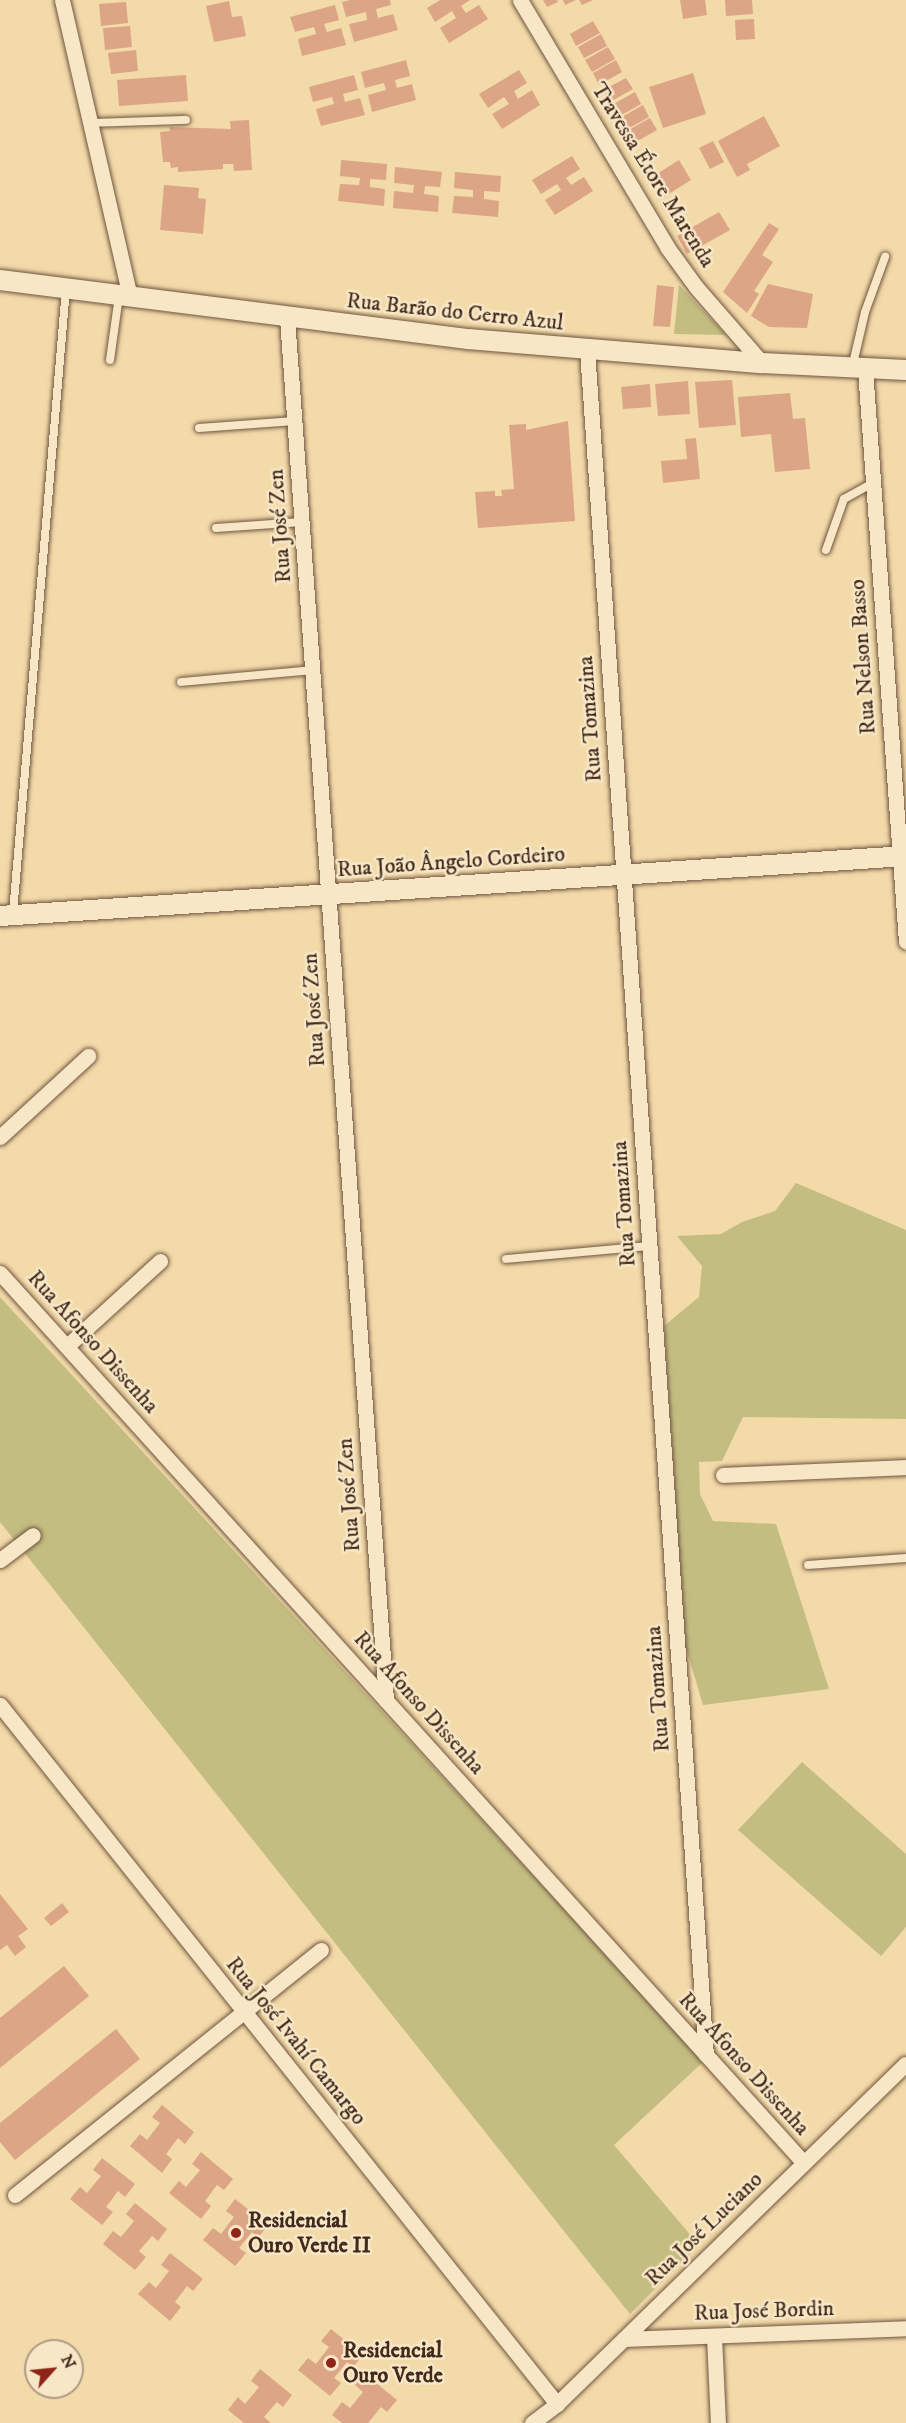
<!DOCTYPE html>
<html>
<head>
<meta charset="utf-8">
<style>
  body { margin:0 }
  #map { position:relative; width:906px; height:2423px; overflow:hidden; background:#f3daa9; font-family:"IM FELL DW Pica",serif }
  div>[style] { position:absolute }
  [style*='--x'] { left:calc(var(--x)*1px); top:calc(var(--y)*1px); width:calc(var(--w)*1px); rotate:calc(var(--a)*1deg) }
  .green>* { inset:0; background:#c3bd82 }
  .building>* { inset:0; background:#dca586 }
  .roads { filter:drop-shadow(0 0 2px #6f553f) drop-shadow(0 0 2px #6f553f) }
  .lane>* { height:8px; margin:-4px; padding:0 4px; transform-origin:4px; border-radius:4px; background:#f7e7c7 }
  .street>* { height:15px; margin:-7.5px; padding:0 7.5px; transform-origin:7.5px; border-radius:7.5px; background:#f7e7c7 }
  .secondary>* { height:20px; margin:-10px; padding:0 10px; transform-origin:10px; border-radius:10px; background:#f7e7c7 }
  .dots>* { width:16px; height:16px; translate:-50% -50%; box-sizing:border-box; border:3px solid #f7e7c7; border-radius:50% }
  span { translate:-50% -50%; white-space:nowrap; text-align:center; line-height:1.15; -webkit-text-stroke:5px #f7e7c7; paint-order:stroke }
  .street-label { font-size:22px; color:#43291c }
  .poi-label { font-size:22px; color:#43291c; font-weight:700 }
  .left { translate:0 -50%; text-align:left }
  .north { position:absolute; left:24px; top:2339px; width:60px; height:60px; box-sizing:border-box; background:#f7e7c7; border:2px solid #af9b83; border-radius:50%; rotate:63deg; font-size:16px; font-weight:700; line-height:24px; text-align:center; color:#43291c }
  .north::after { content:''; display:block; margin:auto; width:21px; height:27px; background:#8f2418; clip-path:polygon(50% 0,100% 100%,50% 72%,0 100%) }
</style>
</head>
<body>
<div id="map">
  <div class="green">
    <div style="clip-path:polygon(679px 285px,726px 335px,674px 334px)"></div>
    <div style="clip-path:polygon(796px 1183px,906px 1230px,906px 1419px,743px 1417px,722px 1461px,699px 1462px,700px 1494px,713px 1521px,776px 1524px,829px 1689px,703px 1705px,684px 1641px,664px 1326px,699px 1297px,702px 1266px,677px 1236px,721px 1234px,742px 1222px,775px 1211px)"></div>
    <div style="clip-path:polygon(0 1297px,704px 2061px,614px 2145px,699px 2245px,630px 2314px,0 1522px)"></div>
    <div style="clip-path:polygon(802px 1762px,906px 1854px,906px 1927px,881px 1956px,738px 1830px)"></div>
  </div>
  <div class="building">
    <div style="clip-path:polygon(350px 0,390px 0,391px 5px,376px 9px,378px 18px,393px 14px,398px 30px,354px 42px,349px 24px,367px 20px,366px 12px,346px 17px,342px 2px)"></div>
    <div style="clip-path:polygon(440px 0,470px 0,461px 6px,466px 13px,479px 5px,488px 19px,449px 43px,440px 28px,456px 18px,452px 11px,435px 22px,427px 8px)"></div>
    <div style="clip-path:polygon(543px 0,557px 0,558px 2px,547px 7px)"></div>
    <div style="clip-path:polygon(563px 0,576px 0,565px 5px)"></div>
    <div style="clip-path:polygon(579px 0,593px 0,582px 5px)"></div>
    <div style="clip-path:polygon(680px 0,705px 0,707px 15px,683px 19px)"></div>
    <div style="clip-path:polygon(725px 0,752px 0,753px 14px,726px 16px)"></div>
    <div style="clip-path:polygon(229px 1px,232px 17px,242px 16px,246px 36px,214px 42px,206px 6px)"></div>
    <div style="clip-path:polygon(126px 2px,128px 23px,101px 26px,99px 4px)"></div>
    <div style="clip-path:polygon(335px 5px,339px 20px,324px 24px,327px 32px,341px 28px,346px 45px,302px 56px,298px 39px,316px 34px,314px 27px,295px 32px,290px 17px)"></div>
    <div style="clip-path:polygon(754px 19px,755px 39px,736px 40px,735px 20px)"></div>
    <div style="clip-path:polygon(593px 21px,600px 33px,576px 46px,570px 34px)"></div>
    <div style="clip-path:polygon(130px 26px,132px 47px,105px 50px,103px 28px)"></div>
    <div style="clip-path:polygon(601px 34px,607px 46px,584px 58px,578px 47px)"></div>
    <div style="clip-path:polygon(608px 47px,615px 59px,592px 72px,585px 60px)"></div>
    <div style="clip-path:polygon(136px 50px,138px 71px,111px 74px,108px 53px)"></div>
    <div style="clip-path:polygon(406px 60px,410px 76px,395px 80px,397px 88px,412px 84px,416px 100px,372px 112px,368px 95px,386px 90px,384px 83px,365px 88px,361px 72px)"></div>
    <div style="clip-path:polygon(616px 60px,622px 72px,599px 85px,593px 73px)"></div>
    <div style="clip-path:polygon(519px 70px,527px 83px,514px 91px,518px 99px,532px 90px,540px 105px,502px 129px,492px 114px,509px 104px,504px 97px,488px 108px,479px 94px)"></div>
    <div style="clip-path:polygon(693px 73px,706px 114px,663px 128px,649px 87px)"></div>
    <div style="clip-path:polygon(186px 75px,188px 101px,119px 106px,117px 80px)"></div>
    <div style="clip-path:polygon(354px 75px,358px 90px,343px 94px,345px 102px,360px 98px,365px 115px,321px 126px,316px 109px,334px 104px,332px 97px,313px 102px,309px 87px)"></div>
    <div style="clip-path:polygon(626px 78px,633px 89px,610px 102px,603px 90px)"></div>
    <div style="clip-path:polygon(635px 92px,641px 104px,618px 117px,612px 105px)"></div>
    <div style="clip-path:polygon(643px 105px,649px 117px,626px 130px,620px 118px)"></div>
    <div style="clip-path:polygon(764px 116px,780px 146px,747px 164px,750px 170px,737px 177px,718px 141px)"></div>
    <div style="clip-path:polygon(650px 118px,657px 130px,634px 143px,627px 131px)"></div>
    <div style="clip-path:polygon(249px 120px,252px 170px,234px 171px,233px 164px,223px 164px,223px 169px,178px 172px,178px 167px,171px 168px,170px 162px,163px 162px,160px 132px,170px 131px,169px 127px,231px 129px,230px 121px)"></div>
    <div style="clip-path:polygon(713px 141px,724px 162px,710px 169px,699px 148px)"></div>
    <div style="clip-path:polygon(572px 156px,580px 169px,566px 178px,571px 185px,584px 177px,593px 191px,555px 215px,545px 200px,561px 190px,557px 184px,541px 194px,532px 180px)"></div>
    <div style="clip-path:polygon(341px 160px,387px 164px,386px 180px,370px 179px,370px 187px,385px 189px,384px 206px,338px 201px,340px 184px,359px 185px,360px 178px,340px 176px)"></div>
    <div style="clip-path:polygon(679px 160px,691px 180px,664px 197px,652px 177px)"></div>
    <div style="clip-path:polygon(395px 167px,442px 172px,440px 187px,425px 186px,424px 194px,439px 196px,438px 212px,393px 208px,394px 191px,413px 193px,414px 185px,394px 183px)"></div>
    <div style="clip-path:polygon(455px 172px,501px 176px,500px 192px,484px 191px,484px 199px,499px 201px,498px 217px,452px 213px,454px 196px,473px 197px,473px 190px,454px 188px)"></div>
    <div style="clip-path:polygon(164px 185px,199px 188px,198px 198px,206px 199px,203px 234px,160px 230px)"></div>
    <div style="clip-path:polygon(719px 212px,730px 230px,687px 254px,677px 236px)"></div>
    <div style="clip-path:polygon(769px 223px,779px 229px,762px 255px,773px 262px,754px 291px,759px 294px,747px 313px,723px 292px)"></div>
    <div style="clip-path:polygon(768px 284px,813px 294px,807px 328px,769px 327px,751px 316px)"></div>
    <div style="clip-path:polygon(657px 285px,674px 287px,670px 327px,653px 326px)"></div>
    <div style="clip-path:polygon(732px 380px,736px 425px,699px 428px,695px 382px)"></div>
    <div style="clip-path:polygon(688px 381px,690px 414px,658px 416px,655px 384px)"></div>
    <div style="clip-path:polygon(650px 384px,651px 407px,623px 409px,621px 387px)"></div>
    <div style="clip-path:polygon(790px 393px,793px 419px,805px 418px,810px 469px,775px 472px,771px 434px,741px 437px,738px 397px)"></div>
    <div style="clip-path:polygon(568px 421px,575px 521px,478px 528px,475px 492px,495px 491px,495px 496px,502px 496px,501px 490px,514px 489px,509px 425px,526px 424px,526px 430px)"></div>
    <div style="clip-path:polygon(696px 438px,700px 479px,663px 483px,661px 461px,687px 459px,685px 439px)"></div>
    <div style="clip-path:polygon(0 1894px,28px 1929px,18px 1936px,26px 1947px,15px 1956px,7px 1945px,0 1950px)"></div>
    <div style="clip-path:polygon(62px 1903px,69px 1912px,51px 1926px,44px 1918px)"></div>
    <div style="clip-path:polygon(64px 1966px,89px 1996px,0 2068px,0 2018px)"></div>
    <div style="clip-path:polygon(116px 2029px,140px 2059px,15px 2160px,0 2142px,0 2123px)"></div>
    <div style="clip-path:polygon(162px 2105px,194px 2132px,185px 2144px,178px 2138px,166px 2154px,172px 2159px,162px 2173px,130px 2146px,140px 2134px,147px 2140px,160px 2123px,152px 2117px)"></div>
    <div style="clip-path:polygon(201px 2152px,233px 2179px,224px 2190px,217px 2185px,205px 2201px,211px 2206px,201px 2219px,169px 2193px,179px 2181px,186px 2187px,200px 2170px,192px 2164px)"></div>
    <div style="clip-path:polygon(102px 2158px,135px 2184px,125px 2197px,118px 2191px,106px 2207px,113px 2212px,102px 2225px,70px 2199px,80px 2187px,87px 2193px,101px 2176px,93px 2170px)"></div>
    <div style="clip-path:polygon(235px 2199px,268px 2225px,258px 2238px,252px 2232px,239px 2248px,246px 2253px,235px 2266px,203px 2240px,213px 2228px,221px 2234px,234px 2217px,226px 2211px)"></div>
    <div style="clip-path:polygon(135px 2203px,167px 2229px,158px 2241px,152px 2236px,139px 2251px,146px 2257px,135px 2270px,103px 2244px,113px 2231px,121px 2237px,134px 2221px,126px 2214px)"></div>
    <div style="clip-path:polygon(170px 2253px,203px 2279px,193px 2291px,187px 2286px,175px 2302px,181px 2307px,170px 2321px,138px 2294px,149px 2282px,156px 2288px,169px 2271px,161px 2265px)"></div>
    <div style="clip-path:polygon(331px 2329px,363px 2355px,353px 2367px,347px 2362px,334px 2378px,341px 2383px,330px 2396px,298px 2370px,308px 2358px,316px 2364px,329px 2347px,321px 2341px)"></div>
    <div style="clip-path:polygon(260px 2369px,292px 2395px,283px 2407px,277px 2402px,264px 2417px,271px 2423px,244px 2423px,228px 2410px,238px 2397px,245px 2404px,259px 2387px,251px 2381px)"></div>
    <div style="clip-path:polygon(365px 2374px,397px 2400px,387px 2412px,381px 2407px,368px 2423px,342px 2423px,332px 2415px,342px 2402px,350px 2408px,363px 2392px,355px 2385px)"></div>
  </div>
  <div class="roads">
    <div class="lane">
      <div style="--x:90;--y:123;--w:96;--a:-1.8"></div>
      <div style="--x:110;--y:360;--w:65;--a:-82"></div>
      <div style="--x:852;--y:368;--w:57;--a:-76.9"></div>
      <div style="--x:865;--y:312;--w:59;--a:-70"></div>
      <div style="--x:199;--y:428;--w:96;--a:-4.2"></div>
      <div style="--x:216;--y:528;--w:86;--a:-4"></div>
      <div style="--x:826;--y:550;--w:54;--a:-70.6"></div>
      <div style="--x:844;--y:499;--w:33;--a:-29"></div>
      <div style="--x:181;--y:682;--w:132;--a:-5.2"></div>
      <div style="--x:13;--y:913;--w:626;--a:-85.15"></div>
      <div style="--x:506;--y:1259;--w:145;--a:-5.2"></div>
      <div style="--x:808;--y:1565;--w:98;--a:-4.1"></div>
    </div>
    <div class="street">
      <div style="--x:62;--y:0;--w:304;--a:77.1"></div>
      <div style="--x:520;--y:0;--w:287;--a:59.2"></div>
      <div style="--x:667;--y:247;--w:49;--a:54.1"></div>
      <div style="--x:696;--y:287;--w:101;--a:49"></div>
      <div style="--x:287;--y:318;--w:1386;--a:85.9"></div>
      <div style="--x:587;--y:350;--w:1709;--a:86.01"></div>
      <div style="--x:865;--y:369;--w:574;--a:85.91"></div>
      <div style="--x:0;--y:1137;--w:120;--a:-42.6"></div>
      <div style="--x:0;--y:1273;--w:1199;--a:47.91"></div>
      <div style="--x:67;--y:1346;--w:126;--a:-42.4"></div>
      <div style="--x:723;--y:1475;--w:183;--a:-2.5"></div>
      <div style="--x:0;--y:1560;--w:41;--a:-37.1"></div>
      <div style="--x:0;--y:1705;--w:894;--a:51.45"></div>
      <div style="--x:15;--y:2195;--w:392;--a:-38.7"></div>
      <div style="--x:714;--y:2336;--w:87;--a:87.4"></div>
      <div style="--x:624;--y:2339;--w:282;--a:-2.2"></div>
      <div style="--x:532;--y:2423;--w:31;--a:-37"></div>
      <div style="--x:557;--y:2404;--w:487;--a:-44.3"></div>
    </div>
    <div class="secondary">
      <div style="--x:0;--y:280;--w:472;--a:7.2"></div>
      <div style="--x:468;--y:339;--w:295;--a:4.7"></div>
      <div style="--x:762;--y:363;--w:144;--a:2.8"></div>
      <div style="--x:0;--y:916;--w:908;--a:-3.79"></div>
    </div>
  </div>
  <div class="dots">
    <div style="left:236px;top:2233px;background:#8f2418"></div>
    <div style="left:331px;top:2363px;background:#8f2418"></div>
  </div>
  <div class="street-label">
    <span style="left:653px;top:175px;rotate:58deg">Travessa Étore Marenda</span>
    <span style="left:455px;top:312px;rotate:6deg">Rua Barão do Cerro Azul</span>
    <span style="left:280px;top:526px;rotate:-94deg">Rua José Zen</span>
    <span style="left:863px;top:657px;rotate:-94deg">Rua Nelson Basso</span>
    <span style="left:590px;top:719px;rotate:-94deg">Rua Tomazina</span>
    <span style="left:451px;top:862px;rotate:-4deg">Rua João Ângelo Cordeiro</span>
    <span style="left:314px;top:1010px;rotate:-94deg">Rua José Zen</span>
    <span style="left:624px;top:1204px;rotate:-94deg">Rua Tomazina</span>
    <span style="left:93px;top:1342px;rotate:48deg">Rua Afonso Dissenha</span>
    <span style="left:349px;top:1495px;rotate:-94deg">Rua José Zen</span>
    <span style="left:658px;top:1689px;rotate:-94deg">Rua Tomazina</span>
    <span style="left:419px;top:1703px;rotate:48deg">Rua Afonso Dissenha</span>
    <span style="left:296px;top:2041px;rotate:51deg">Rua José Ivahí Camargo</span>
    <span style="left:744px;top:2064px;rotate:48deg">Rua Afonso Dissenha</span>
    <span style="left:704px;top:2229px;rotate:-44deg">Rua José Luciano</span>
    <span style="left:764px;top:2311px;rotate:-2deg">Rua José Bordin</span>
  </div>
  <div class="poi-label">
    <span class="left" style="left:248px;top:2233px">Residencial<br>Ouro Verde II</span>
    <span class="left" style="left:343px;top:2363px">Residencial<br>Ouro Verde</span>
  </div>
  <div class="north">N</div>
</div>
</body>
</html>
